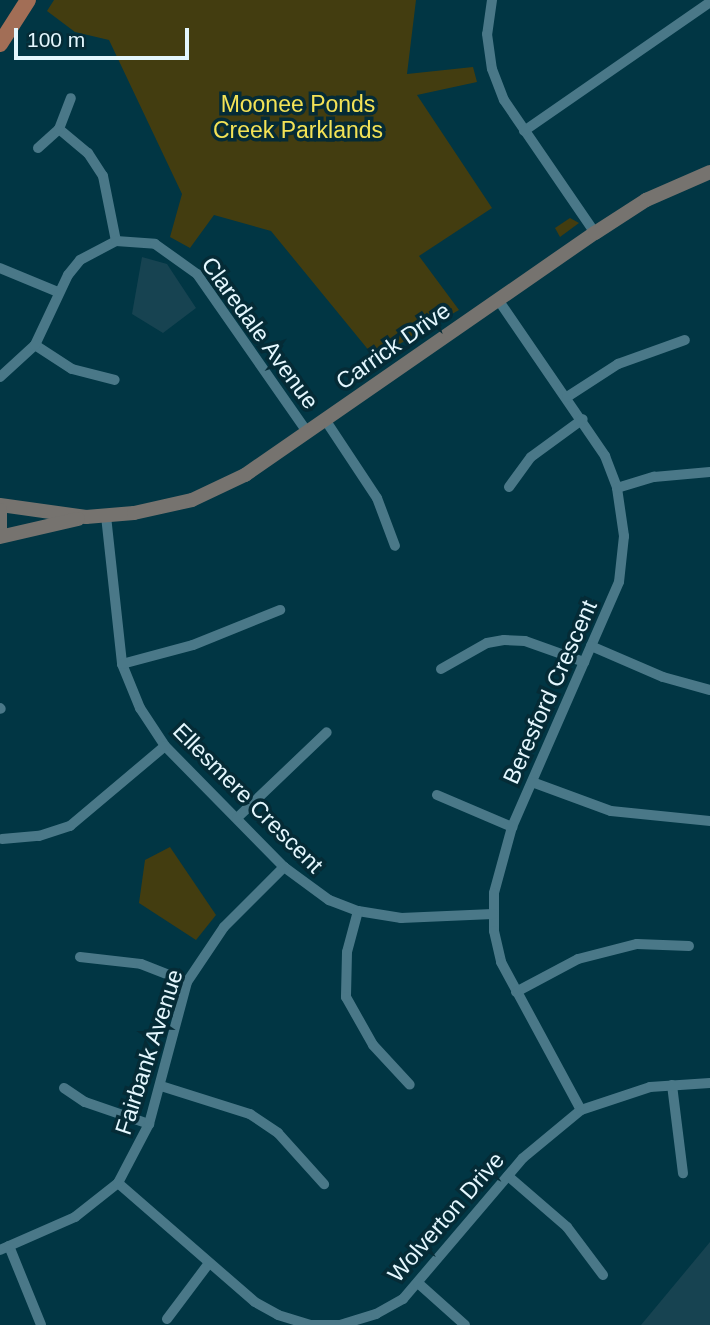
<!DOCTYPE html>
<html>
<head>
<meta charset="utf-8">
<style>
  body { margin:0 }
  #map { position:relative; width:710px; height:1325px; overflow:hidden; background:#013644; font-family:Arial,sans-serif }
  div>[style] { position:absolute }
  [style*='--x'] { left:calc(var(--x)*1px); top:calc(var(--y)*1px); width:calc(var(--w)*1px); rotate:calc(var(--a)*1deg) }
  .built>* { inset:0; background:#174351 }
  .green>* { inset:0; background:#433d10 }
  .street>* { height:10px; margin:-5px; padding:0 5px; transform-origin:5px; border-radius:5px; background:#4a7888 }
  .secondary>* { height:14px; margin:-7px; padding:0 7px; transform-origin:7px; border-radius:7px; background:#76736f }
  .primary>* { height:16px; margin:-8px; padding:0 8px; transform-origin:8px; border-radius:8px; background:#a26e56 }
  span { translate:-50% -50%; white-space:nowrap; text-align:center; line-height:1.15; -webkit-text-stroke:7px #052b36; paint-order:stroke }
  .park-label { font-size:23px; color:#f3e256 }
  .street-label { font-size:23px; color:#e4f7fe }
  .scale { position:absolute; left:14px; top:28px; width:175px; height:32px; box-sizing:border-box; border:4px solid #e4f7fe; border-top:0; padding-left:9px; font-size:21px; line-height:24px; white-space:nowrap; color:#e4f7fe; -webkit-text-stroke:5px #052b36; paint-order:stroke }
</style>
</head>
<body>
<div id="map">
  <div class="built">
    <div style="clip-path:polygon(142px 257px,167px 264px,196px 308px,163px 333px,132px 314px)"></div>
    <div style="clip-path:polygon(710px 1242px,710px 1325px,641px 1325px)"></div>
  </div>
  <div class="green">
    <div style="clip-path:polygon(54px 0,416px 0,407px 74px,473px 67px,477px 82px,417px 95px,492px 208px,419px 256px,459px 310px,375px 358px,271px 231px,214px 215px,190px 248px,170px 237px,182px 194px,109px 40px,75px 32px,47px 11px)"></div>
    <div style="clip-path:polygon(570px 218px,579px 223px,560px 237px,555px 228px)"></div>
    <div style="clip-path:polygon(170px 847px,216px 915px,196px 940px,139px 903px,145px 860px)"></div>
  </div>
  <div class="street">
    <div style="--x:492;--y:0;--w:34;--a:98"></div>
    <div style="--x:487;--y:34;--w:35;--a:82"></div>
    <div style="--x:492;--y:69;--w:33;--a:69"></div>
    <div style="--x:504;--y:100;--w:161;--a:55.6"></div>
    <div style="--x:59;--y:129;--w:38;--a:40"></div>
    <div style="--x:88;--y:153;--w:27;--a:57"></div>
    <div style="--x:103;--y:176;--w:66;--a:78.7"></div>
    <div style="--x:524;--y:131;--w:226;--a:-34.7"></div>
    <div style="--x:38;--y:148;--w:28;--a:-42"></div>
    <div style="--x:59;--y:129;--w:33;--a:-69"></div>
    <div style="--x:0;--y:268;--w:63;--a:22.5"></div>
    <div style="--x:499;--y:301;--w:188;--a:55.6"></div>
    <div style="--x:605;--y:456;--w:34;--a:69"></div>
    <div style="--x:617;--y:488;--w:49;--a:81.7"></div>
    <div style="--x:624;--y:536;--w:46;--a:96.2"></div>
    <div style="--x:619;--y:582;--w:267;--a:113.6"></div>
    <div style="--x:512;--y:827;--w:68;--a:105.3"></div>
    <div style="--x:494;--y:893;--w:38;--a:90"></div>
    <div style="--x:494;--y:931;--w:32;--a:77"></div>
    <div style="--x:501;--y:962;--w:168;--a:61.6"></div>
    <div style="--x:35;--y:345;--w:44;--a:33"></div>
    <div style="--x:72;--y:369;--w:44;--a:14.3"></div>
    <div style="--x:0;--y:377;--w:47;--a:-42.4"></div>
    <div style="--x:35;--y:345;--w:77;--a:-64.8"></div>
    <div style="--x:68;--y:275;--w:19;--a:-51"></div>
    <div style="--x:80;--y:260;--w:41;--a:-27.8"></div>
    <div style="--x:116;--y:241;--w:39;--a:4"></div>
    <div style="--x:155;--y:244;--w:52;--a:35.5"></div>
    <div style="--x:197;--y:274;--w:194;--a:55.1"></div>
    <div style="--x:567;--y:397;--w:61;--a:-32.9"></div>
    <div style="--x:618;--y:364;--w:71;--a:-19.7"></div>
    <div style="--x:326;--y:421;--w:92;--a:56.5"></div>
    <div style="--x:377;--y:498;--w:51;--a:69.4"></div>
    <div style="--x:509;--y:487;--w:37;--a:-54"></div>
    <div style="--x:531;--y:457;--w:64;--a:-36.2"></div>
    <div style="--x:617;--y:488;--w:39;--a:-17"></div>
    <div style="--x:654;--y:477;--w:56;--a:-5.1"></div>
    <div style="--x:106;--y:516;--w:149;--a:83.8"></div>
    <div style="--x:122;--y:664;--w:48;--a:67.8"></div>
    <div style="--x:140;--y:708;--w:45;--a:56.7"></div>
    <div style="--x:165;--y:746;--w:170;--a:45.5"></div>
    <div style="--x:284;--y:867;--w:56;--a:36.3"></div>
    <div style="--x:329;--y:900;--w:31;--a:21"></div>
    <div style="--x:358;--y:911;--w:44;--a:9.2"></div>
    <div style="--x:401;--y:918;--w:92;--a:-2.5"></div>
    <div style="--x:591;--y:646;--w:78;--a:23.3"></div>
    <div style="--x:663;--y:677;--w:49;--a:15.5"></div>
    <div style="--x:122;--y:664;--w:73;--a:-15"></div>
    <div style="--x:193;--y:645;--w:94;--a:-21.9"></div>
    <div style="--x:441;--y:669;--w:53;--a:-29.5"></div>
    <div style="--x:487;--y:643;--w:17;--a:-10"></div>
    <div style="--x:504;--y:640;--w:21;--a:3"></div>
    <div style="--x:525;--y:641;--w:63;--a:19.6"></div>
    <div style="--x:0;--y:708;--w:1;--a:45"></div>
    <div style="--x:532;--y:782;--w:84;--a:20.2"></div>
    <div style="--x:611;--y:811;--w:100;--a:5.8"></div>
    <div style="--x:437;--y:795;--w:82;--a:23.1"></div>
    <div style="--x:237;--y:818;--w:124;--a:-43.7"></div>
    <div style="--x:2;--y:839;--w:37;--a:-5"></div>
    <div style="--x:39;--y:836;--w:33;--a:-18"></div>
    <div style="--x:70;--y:826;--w:124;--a:-40.1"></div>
    <div style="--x:358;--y:911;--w:42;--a:105"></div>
    <div style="--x:347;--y:952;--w:45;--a:91.3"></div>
    <div style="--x:346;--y:997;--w:55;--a:60.6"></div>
    <div style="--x:373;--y:1045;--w:54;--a:47.2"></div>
    <div style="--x:80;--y:957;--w:61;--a:6.5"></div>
    <div style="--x:141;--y:964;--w:49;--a:21.4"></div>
    <div style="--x:516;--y:992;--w:70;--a:-28"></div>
    <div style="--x:578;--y:959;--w:61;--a:-14.3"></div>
    <div style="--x:637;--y:944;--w:52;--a:2.2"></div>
    <div style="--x:672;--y:1085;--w:89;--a:82.9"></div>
    <div style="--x:161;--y:1086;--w:93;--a:17.5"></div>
    <div style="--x:250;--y:1114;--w:34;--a:34"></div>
    <div style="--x:278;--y:1133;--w:69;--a:48"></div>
    <div style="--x:64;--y:1088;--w:25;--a:34"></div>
    <div style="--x:85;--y:1102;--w:68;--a:19"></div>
    <div style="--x:508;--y:1176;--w:78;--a:40.8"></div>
    <div style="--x:567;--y:1227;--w:60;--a:53.1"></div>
    <div style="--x:118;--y:1183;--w:181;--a:41"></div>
    <div style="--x:255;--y:1302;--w:26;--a:29"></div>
    <div style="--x:278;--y:1315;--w:34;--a:17"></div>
    <div style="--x:310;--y:1325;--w:30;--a:0"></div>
    <div style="--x:340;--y:1325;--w:38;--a:-17"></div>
    <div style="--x:376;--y:1314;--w:31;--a:-29"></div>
    <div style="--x:403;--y:1299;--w:185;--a:-49.6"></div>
    <div style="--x:523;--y:1158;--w:75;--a:-39.6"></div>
    <div style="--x:581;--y:1110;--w:73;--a:-18.4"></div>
    <div style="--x:650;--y:1087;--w:60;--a:-3.8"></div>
    <div style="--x:9;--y:1246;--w:85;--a:67.9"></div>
    <div style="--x:0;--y:1250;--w:82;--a:-23.7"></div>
    <div style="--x:75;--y:1217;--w:55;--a:-38.3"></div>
    <div style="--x:118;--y:1183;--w:67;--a:-62.3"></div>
    <div style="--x:149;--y:1124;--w:147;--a:-75"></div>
    <div style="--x:187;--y:982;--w:66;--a:-56.1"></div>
    <div style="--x:224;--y:927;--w:85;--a:-45"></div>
    <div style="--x:418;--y:1283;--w:63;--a:41.8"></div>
    <div style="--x:167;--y:1319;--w:70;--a:-53.1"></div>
  </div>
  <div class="secondary">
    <div style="--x:0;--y:505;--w:87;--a:7.9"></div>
    <div style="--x:86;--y:517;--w:48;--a:-4.8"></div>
    <div style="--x:134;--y:513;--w:59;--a:-12.6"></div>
    <div style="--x:192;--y:500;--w:59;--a:-25.3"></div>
    <div style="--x:245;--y:475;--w:426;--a:-34.7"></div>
    <div style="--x:595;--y:233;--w:61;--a:-32.9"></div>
    <div style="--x:646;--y:200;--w:70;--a:-23.6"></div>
    <div style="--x:0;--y:510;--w:23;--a:90"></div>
    <div style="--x:0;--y:537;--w:80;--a:-13"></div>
  </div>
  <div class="primary">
    <div style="--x:0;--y:44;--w:52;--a:-57.5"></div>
  </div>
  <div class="park-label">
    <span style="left:298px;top:117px">Moonee Ponds<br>Creek Parklands</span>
  </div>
  <div class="street-label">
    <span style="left:260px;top:333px;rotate:54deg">Claredale Avenue</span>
    <span style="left:393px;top:346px;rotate:-35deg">Carrick Drive</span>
    <span style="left:550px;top:692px;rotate:-66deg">Beresford Crescent</span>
    <span style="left:248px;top:798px;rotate:45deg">Ellesmere Crescent</span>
    <span style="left:149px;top:1052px;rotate:-72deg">Fairbank Avenue</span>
    <span style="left:446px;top:1217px;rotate:-49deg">Wolverton Drive</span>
  </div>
  <div class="scale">100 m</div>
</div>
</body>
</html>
